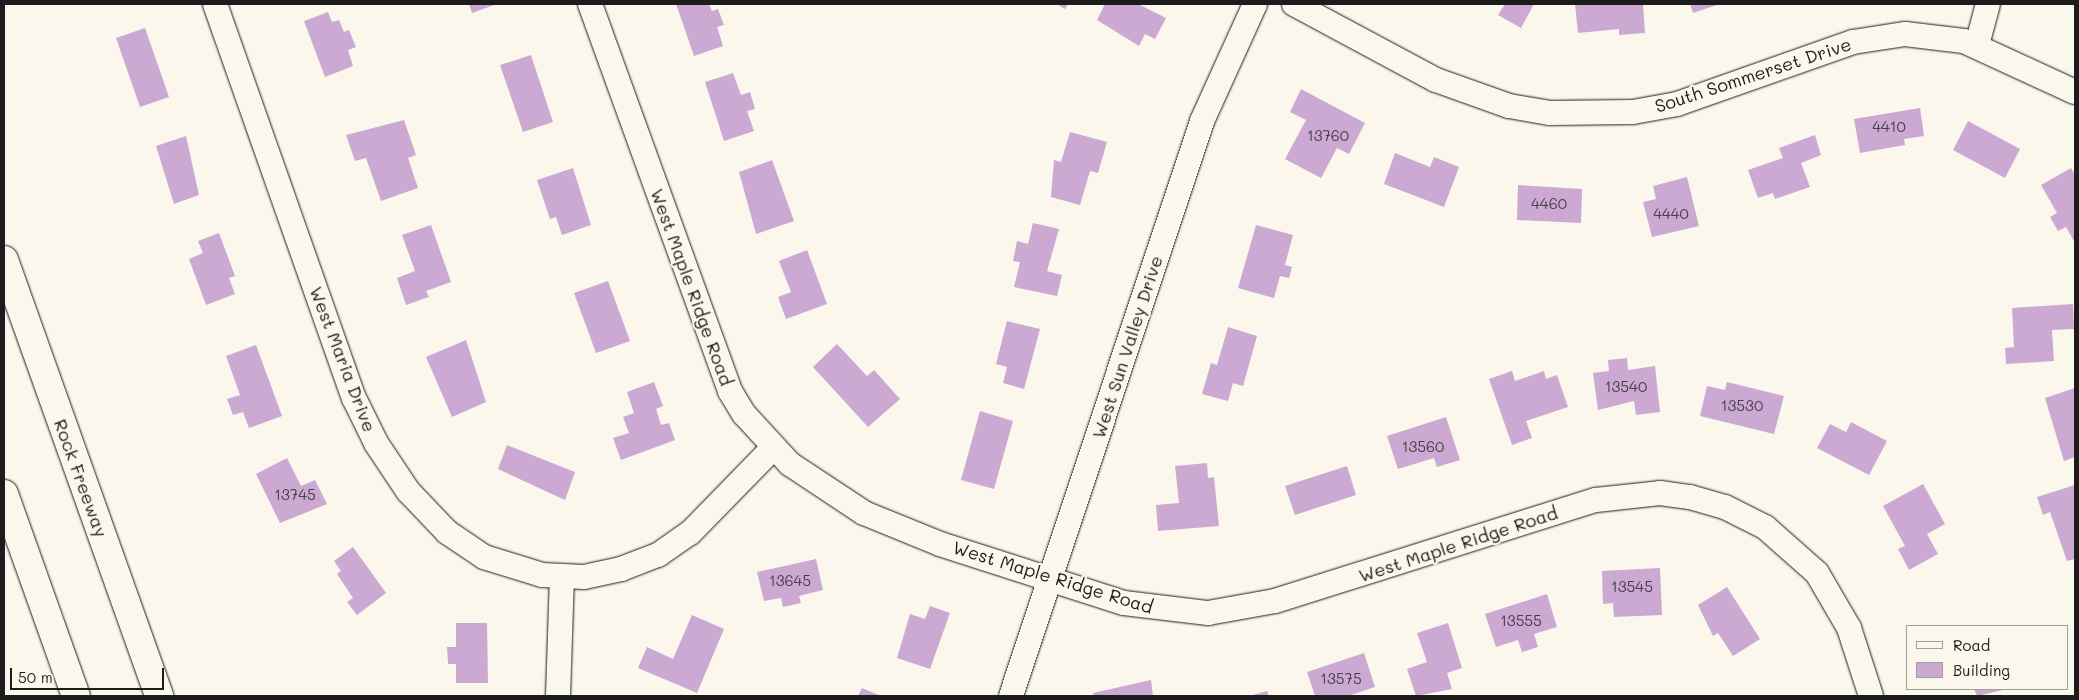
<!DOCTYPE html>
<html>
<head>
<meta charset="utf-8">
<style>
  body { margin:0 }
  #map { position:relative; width:2079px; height:700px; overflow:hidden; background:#fbf7ec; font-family:Mali,sans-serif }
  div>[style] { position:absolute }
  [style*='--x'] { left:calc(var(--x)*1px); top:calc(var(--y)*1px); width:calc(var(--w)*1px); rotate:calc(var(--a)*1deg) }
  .building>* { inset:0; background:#cba9d3 }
  .roads { filter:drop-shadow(0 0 1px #1c1c1c) drop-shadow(0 0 1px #1c1c1c) }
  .minor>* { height:24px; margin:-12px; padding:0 12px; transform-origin:12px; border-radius:12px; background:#fbf7ec }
  .highway>* { height:28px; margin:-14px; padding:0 14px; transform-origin:14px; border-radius:14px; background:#fbf7ec }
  span { translate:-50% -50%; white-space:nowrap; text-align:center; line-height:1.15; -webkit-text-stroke:4.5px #fbf7ec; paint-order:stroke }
  .number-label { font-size:15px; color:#483f4a }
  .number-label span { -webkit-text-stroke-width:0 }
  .street-label { font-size:18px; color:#1c1c1c }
  .frame { position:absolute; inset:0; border:5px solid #1c1c1c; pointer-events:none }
  .legend { position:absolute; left:1906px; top:625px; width:162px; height:65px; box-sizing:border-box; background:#fbf7ec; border:1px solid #a29f99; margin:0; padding:6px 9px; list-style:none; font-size:15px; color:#1c1c1c }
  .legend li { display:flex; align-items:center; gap:10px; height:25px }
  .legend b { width:25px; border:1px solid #a29f99 }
  .scale { position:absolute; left:10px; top:668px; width:154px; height:22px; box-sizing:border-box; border:2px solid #1c1c1c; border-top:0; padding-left:6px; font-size:15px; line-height:18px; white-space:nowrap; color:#1c1c1c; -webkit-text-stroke:4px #fbf7ec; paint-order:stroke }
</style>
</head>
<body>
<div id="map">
  <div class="building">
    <div style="clip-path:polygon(469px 4px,497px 4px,472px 13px)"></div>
    <div style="clip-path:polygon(676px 4px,709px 4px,712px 11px,718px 9px,724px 25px,717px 27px,723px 46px,694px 56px)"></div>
    <div style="clip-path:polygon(1057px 4px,1068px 4px,1065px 9px)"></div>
    <div style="clip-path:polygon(1105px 4px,1138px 4px,1166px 18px,1155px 39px,1145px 34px,1139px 46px,1097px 20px)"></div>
    <div style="clip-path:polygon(1505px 4px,1534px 4px,1521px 28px,1498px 15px)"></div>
    <div style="clip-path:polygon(1575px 4px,1643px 4px,1645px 33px,1619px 35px,1619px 29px,1578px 33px)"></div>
    <div style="clip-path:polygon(1690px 4px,1720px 4px,1693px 13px)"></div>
    <div style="clip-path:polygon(328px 12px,332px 22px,339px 20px,344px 32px,349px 30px,356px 47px,348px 50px,353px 66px,325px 77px,304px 21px)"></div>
    <div style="clip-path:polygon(145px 28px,169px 97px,140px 107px,116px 38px)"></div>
    <div style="clip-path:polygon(531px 55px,553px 122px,523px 132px,500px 65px)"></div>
    <div style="clip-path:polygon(733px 73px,741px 95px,750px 92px,755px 109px,747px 111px,754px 131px,724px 141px,705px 82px)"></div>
    <div style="clip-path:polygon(1301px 89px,1365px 123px,1349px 154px,1337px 148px,1321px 178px,1285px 159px,1306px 120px,1290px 112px)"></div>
    <div style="clip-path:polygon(1920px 108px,1924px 136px,1904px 139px,1905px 145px,1860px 153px,1854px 119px)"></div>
    <div style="clip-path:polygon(404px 120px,416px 155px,408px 158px,418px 188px,381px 201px,366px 158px,355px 161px,346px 135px)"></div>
    <div style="clip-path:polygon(1968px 121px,2020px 149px,2005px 178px,1953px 150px)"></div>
    <div style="clip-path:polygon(1070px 132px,1107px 142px,1098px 173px,1090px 171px,1080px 205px,1051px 197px,1054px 160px,1061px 162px)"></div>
    <div style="clip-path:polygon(1815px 135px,1821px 155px,1801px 163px,1810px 187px,1775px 199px,1773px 193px,1758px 198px,1748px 170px,1783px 158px,1779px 148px)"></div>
    <div style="clip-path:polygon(186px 136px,199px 195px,174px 204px,156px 146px)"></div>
    <div style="clip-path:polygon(1395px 153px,1430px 167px,1434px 157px,1459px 167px,1444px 207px,1384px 184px)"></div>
    <div style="clip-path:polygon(772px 160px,794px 221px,756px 234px,739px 172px)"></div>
    <div style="clip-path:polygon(573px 168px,591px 225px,562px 235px,556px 217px,550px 219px,537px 180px)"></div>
    <div style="clip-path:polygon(2071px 168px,2075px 175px,2075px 243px,2066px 227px,2058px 231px,2050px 217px,2057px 213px,2041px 185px)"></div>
    <div style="clip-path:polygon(1687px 177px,1699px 226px,1652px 237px,1643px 202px,1656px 199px,1653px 186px)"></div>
    <div style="clip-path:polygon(1518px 185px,1582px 189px,1581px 223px,1517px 220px)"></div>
    <div style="clip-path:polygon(1033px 223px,1059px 229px,1047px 271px,1062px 275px,1057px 296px,1014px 287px,1020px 262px,1013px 261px,1017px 241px,1028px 244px)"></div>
    <div style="clip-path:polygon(431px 225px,451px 282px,426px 291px,429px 297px,406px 305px,397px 278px,415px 271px,402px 235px)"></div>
    <div style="clip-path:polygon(1256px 225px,1293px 235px,1285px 265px,1292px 267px,1289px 278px,1280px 276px,1274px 298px,1238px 288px)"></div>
    <div style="clip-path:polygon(219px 233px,235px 276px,229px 278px,235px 294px,206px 305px,189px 259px,203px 253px,198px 241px)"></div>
    <div style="clip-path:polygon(807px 250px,827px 304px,786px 319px,778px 297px,791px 292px,779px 261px)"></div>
    <div style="clip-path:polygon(608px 281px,630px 341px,596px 353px,574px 293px)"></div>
    <div style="clip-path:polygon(2073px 304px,2074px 329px,2052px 330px,2054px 361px,2006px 364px,2005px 348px,2014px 347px,2012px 308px)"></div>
    <div style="clip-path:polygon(1007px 321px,1040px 329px,1024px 389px,1003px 383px,1007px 367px,996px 364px)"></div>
    <div style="clip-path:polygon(1228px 327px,1257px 336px,1243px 386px,1233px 383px,1228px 401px,1202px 394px,1211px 363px,1217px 365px)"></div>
    <div style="clip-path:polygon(466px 340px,486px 402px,452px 417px,426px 357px)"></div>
    <div style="clip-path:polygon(837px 344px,867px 376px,874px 370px,900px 399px,868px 427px,813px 367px)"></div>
    <div style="clip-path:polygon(256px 345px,282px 416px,249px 428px,243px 412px,233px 415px,227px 399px,240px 395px,226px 356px)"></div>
    <div style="clip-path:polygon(1627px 358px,1628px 370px,1655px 366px,1660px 412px,1636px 415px,1634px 401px,1598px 410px,1593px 373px,1609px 371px,1608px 360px)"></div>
    <div style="clip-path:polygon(1512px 371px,1515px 381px,1544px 371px,1546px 379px,1557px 375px,1568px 407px,1526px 421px,1532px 438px,1512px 445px,1489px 379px)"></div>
    <div style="clip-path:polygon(654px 382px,663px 406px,656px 409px,661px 425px,669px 423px,675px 440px,621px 460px,613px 438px,629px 433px,623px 417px,634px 413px,627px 392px)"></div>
    <div style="clip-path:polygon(1727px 382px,1784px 396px,1774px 434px,1700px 416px,1707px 386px,1725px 390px)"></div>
    <div style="clip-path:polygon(2075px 388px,2075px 457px,2064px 461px,2045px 398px)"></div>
    <div style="clip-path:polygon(980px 411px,1013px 421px,994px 489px,961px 480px)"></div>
    <div style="clip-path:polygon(1446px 417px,1460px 460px,1437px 467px,1434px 458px,1398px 469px,1387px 436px)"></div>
    <div style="clip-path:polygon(1851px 422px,1887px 441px,1869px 475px,1817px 448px,1830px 424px,1846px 432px)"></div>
    <div style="clip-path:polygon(507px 445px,575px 472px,565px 500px,498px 469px)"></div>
    <div style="clip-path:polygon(287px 458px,301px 486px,315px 480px,327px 504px,280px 523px,256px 474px)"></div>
    <div style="clip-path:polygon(1207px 463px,1208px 478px,1214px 477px,1219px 526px,1158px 531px,1156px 505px,1179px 503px,1175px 466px)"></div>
    <div style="clip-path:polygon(1347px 466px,1356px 495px,1295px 515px,1285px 486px)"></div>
    <div style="clip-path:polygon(1923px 484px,1945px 524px,1927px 534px,1938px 554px,1909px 570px,1898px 549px,1905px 546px,1883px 506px)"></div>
    <div style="clip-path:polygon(2075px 485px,2075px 559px,2067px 561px,2050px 512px,2043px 515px,2037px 497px)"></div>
    <div style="clip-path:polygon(353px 547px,386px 593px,357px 615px,347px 602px,353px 598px,337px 574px,341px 571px,334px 561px)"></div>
    <div style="clip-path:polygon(816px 559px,823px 590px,799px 596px,801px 603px,783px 607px,781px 598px,764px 601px,757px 572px)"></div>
    <div style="clip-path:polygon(1660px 568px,1662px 615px,1614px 617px,1613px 603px,1603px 604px,1602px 571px)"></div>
    <div style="clip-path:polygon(1727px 587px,1760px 639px,1733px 656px,1718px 633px,1713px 636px,1698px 605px)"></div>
    <div style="clip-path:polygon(1547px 594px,1557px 627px,1534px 634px,1538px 647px,1522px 652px,1518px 640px,1496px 647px,1485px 614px)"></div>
    <div style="clip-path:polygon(930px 606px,950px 613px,930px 669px,897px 658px,910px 614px,925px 619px)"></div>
    <div style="clip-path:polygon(692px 615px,724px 629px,697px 693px,638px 668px,647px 647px,673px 659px)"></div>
    <div style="clip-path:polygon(456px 623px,487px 623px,488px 683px,456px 683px,456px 664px,448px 664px,447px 647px,456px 647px)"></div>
    <div style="clip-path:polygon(1448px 623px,1462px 668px,1447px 673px,1452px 689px,1416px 696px,1407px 669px,1427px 662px,1417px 633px)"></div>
    <div style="clip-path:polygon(1364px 653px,1375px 687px,1348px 696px,1315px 696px,1307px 672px)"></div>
    <div style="clip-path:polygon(1151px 680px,1153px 696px,1093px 696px,1093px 693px)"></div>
    <div style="clip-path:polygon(862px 688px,881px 696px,858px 696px)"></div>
    <div style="clip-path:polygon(1974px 689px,2007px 689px,1977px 696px)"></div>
    <div style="clip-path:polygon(1267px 691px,1269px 696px,1249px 696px)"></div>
  </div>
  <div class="roads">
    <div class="minor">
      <div style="--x:215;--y:4;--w:418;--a:70.6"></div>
      <div style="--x:354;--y:398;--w:50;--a:63.9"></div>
      <div style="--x:376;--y:443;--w:58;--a:56.3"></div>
      <div style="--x:408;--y:491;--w:57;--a:46.4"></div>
      <div style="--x:447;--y:532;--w:45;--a:34"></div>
      <div style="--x:484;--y:557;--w:61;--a:17.2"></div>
      <div style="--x:542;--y:575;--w:42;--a:2.7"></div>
      <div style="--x:584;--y:577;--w:38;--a:-12"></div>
      <div style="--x:621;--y:569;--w:40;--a:-21"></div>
      <div style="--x:658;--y:555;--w:39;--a:-35"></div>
      <div style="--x:690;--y:533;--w:119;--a:-45.7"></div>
      <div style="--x:590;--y:4;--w:412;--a:70.1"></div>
      <div style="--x:730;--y:391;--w:27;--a:59"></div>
      <div style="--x:744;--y:414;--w:68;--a:47.4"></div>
      <div style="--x:790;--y:464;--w:89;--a:33.5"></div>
      <div style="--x:864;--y:513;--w:82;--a:22.2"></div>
      <div style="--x:940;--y:544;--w:193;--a:17.8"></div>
      <div style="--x:1124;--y:603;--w:85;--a:6.8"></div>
      <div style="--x:1208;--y:613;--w:68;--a:-10.2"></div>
      <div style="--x:1275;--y:601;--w:337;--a:-17.5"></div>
      <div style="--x:1596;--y:500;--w:64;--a:-6.2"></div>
      <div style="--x:1660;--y:493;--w:30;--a:8"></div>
      <div style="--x:1690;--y:497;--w:36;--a:16"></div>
      <div style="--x:1725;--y:507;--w:45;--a:26.6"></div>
      <div style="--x:1765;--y:527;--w:69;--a:41.5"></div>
      <div style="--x:1817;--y:573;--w:64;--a:59.8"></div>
      <div style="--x:1849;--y:628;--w:71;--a:72.1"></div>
      <div style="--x:1294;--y:4;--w:161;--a:28.2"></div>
      <div style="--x:1436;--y:80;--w:77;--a:19.6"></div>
      <div style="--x:1509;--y:106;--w:42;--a:9.7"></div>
      <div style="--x:1550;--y:113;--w:83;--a:-0.7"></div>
      <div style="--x:1633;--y:112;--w:45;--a:-10.3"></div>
      <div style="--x:1677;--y:104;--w:187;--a:-19.4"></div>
      <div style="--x:1853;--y:42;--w:53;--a:-8.7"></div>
      <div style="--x:1905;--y:34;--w:59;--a:6.8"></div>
      <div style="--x:1964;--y:41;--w:122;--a:24.7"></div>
      <div style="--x:1977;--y:45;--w:42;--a:-75"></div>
      <div style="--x:558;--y:696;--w:120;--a:-88.1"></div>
      <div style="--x:1011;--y:696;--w:606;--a:-71.62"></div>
      <div style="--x:1202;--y:121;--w:128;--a:-65.6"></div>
    </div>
    <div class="highway">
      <div style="--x:4;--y:260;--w:463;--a:70.4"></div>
      <div style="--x:4;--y:494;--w:214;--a:70.4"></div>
    </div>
  </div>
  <div class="number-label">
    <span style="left:1889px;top:127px">4410</span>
    <span style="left:1328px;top:136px">13760</span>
    <span style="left:1549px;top:204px">4460</span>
    <span style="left:1671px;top:214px">4440</span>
    <span style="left:1626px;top:387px">13540</span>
    <span style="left:1742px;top:406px">13530</span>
    <span style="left:1423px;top:447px">13560</span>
    <span style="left:295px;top:495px">13745</span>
    <span style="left:790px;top:581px">13645</span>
    <span style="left:1632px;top:587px">13545</span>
    <span style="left:1521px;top:621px">13555</span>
    <span style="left:1341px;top:679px">13575</span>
  </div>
  <div class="street-label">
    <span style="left:1753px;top:75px;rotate:-18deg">South Sommerset Drive</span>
    <span style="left:692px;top:287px;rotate:70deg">West Maple Ridge Road</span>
    <span style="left:1127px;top:347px;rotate:-72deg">West Sun Valley Drive</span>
    <span style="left:343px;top:359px;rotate:69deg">West Maria Drive</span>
    <span style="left:81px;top:478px;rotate:70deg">Rock Freeway</span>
    <span style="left:1458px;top:544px;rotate:-18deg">West Maple Ridge Road</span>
    <span style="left:1053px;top:577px;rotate:17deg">West Maple Ridge Road</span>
  </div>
  <div class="frame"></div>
  <ul class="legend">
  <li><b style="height:6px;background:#fbf7ec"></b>Road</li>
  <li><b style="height:14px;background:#cba9d3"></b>Building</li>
  </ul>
  <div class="scale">50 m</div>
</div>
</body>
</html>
